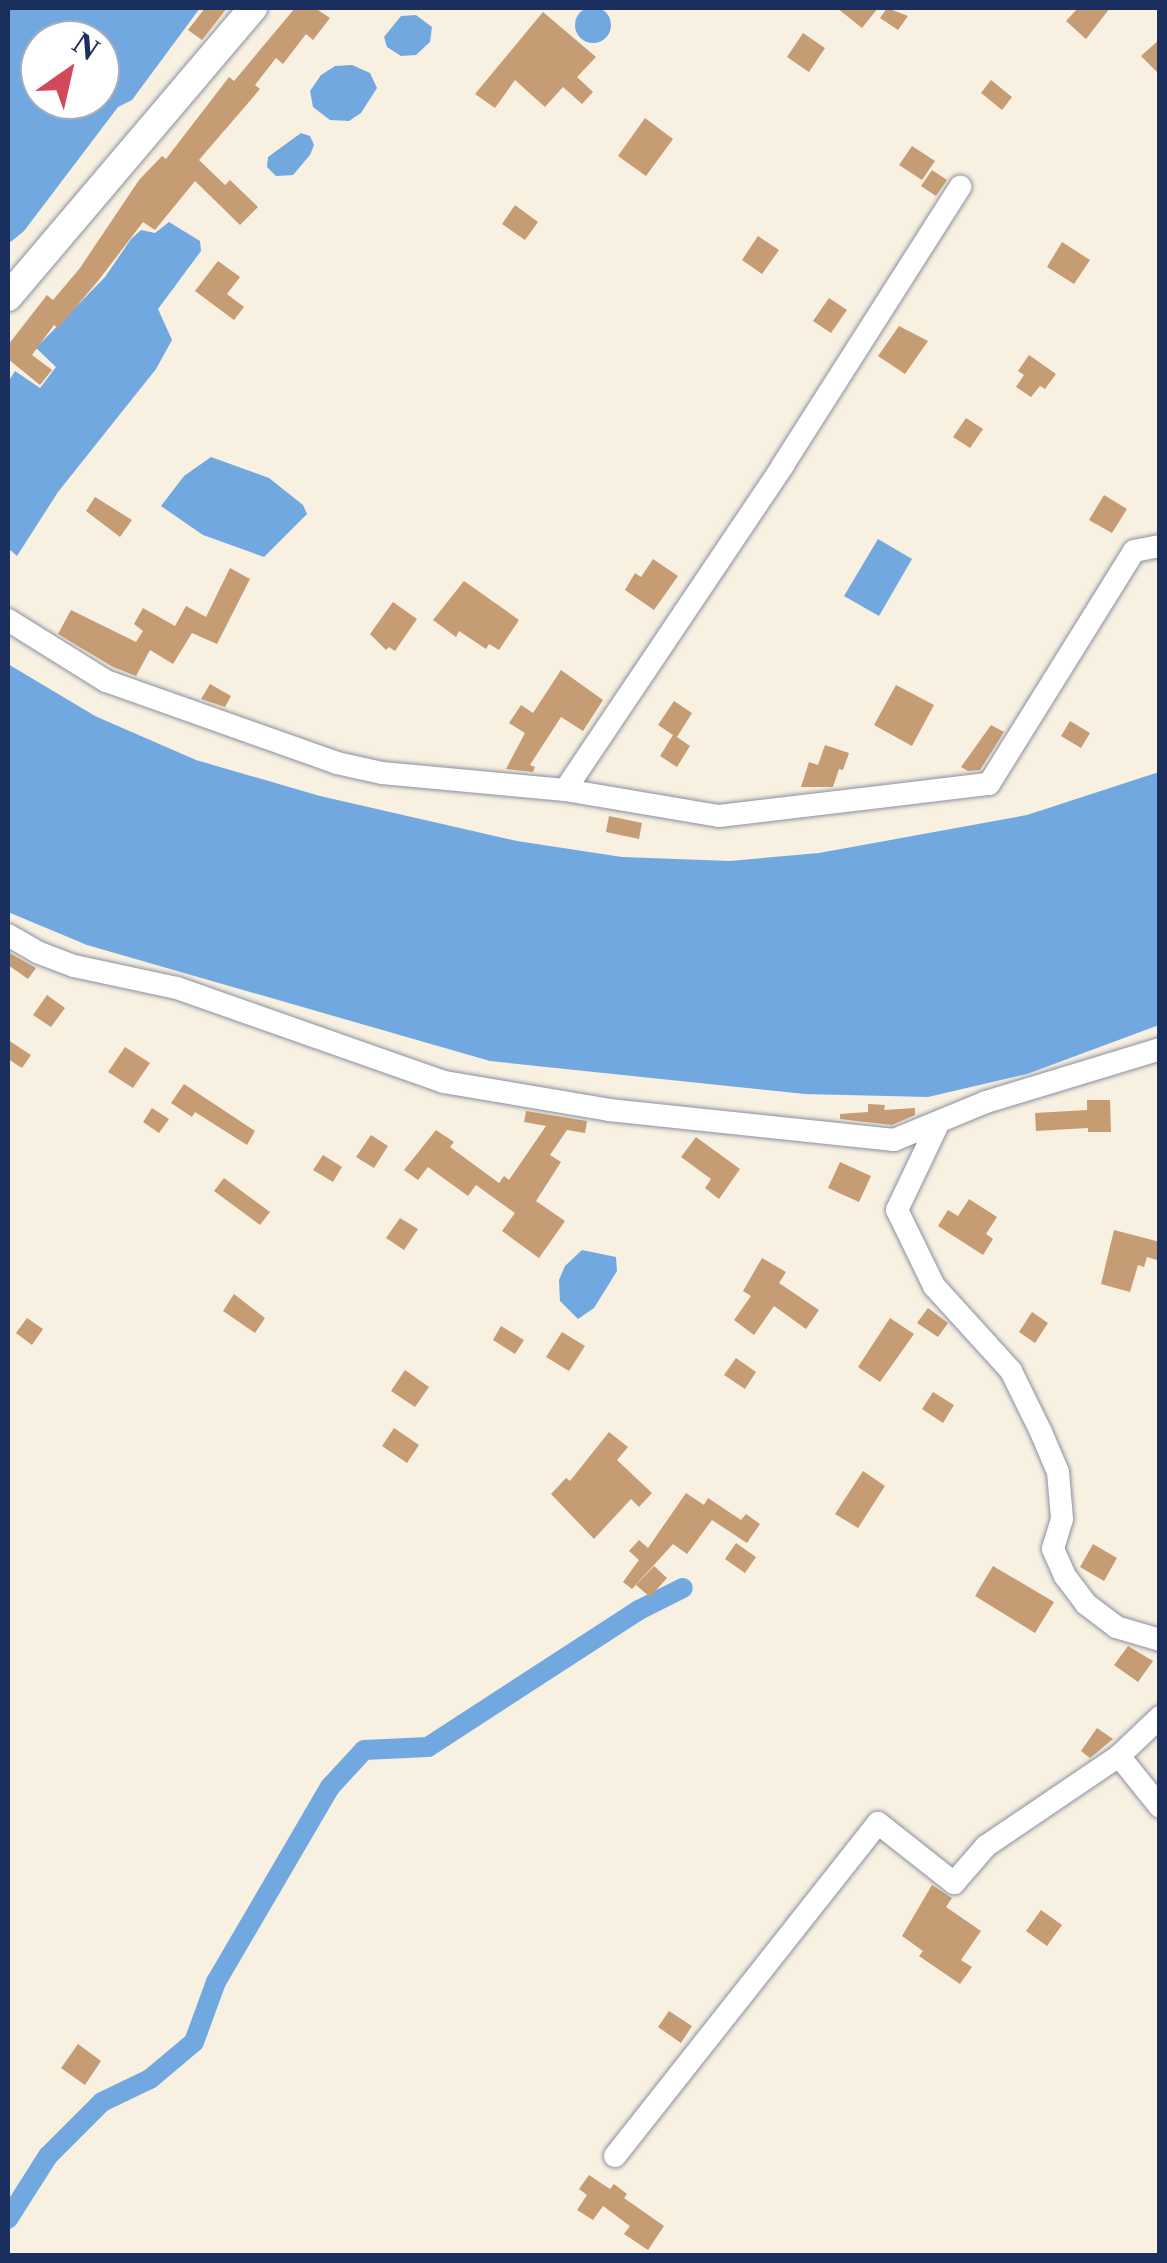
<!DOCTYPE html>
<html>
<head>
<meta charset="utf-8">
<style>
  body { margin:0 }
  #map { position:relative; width:1167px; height:2263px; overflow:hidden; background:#f8f0e1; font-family:"Libre Caslon Text",serif }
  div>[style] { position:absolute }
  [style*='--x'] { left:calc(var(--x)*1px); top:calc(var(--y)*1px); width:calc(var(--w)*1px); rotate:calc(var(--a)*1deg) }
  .water>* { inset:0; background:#72a8e0 }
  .round { border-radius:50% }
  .canal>* { height:20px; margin:-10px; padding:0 10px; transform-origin:10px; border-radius:10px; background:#72a8e0 }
  .building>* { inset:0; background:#c69c74 }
  .roads { filter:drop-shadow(0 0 2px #8a90a0) drop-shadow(0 0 2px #8a90a0) }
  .minor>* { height:22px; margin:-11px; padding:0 11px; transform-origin:11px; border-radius:11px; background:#fff }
  .major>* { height:28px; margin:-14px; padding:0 14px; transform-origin:14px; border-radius:14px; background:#fff }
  span { translate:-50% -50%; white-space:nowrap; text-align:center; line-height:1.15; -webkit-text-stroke:10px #fff; paint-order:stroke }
  .frame { position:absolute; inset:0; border:10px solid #1b2f5e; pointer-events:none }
  .north { position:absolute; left:20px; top:20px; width:100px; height:100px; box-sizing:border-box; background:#fff; border:2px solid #a4acbf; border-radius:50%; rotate:34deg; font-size:28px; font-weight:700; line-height:40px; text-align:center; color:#1b2f5e }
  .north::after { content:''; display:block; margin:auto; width:35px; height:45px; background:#d1495b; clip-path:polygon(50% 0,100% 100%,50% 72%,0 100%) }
</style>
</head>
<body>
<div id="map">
  <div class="water">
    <div class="round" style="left:575px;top:7px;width:36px;height:36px"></div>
    <div style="clip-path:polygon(evenodd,8px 8px,200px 8px,132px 100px,118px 107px,24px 231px,8px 244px,8px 8px,100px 40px,100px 100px,40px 100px,40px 40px,100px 40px)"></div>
    <div style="clip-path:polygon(416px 15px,432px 27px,430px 42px,416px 55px,401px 56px,387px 47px,384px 37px,401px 16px)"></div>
    <div style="clip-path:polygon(352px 65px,370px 73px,377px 88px,361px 113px,349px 121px,330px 120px,313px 107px,310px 91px,321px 75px,335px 66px)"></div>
    <div style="clip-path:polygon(301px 133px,310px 136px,314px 145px,310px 155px,293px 175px,276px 176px,267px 167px,268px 157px)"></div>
    <div style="clip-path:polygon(169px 222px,200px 241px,201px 251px,158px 309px,172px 340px,156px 369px,58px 492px,17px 556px,8px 548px,8px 382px,15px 371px,40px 388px,56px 367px,36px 348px,105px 277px,131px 239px,141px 230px,155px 233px)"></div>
    <div style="clip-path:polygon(211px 457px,269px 478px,303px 505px,307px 514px,264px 557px,203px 535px,161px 506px,184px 476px)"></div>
    <div style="clip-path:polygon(878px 539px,912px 559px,879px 616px,844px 596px)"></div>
    <div style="clip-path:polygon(8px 664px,95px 716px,196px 760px,320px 796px,517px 841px,622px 857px,730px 861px,819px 853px,1027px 815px,1159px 772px,1159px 1025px,1027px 1074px,928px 1097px,805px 1094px,490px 1061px,87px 945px,8px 912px)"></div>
    <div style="clip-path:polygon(582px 1250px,616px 1257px,617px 1271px,594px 1308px,578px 1319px,560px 1301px,559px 1280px,565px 1266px)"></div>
  </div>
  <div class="canal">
    <div style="--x:8;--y:2219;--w:75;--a:-57.6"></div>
    <div style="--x:48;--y:2156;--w:76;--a:-45"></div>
    <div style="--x:102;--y:2102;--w:53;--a:-25.6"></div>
    <div style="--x:150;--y:2079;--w:57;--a:-40.1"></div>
    <div style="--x:194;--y:2042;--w:64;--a:-69.9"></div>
    <div style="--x:216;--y:1982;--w:226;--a:-59.7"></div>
    <div style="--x:330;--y:1787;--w:50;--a:-47.4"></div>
    <div style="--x:364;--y:1750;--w:64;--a:-2.7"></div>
    <div style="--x:428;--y:1747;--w:252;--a:-33"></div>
    <div style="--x:639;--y:1610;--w:49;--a:-26.6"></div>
  </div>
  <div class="building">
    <div style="clip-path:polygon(205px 8px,227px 8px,202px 40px,188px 30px)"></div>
    <div style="clip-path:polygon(295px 8px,315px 8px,330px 18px,313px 40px,306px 34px,283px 64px,276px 58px,255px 85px,260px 89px,199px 160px,225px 185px,230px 180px,258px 207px,240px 225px,195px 181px,155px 230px,143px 222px,98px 281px,58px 328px,54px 325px,32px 355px,52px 370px,40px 385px,8px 359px,8px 345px,47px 295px,53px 300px,80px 268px,139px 180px,162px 156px,166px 159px,229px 77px,234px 81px)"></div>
    <div style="clip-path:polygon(837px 8px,878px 8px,862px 28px)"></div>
    <div style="clip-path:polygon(887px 8px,908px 16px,898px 30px,880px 18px)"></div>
    <div style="clip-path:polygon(1078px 8px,1110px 8px,1086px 39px,1066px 21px)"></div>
    <div style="clip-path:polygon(543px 12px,596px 57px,577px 77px,593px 92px,582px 104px,563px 87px,545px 107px,515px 80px,495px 108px,475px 94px)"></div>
    <div style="clip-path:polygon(803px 33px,825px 48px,809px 72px,787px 57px)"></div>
    <div style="clip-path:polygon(1160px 39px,1160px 75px,1141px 56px)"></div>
    <div style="clip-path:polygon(991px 80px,1012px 97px,1002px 110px,981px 93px)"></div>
    <div style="clip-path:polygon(645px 118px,673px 139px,646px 176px,618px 156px)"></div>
    <div style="clip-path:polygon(912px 146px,935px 161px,922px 180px,899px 165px)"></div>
    <div style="clip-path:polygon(932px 170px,947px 180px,936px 196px,921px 186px)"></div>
    <div style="clip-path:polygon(515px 205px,538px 222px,525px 240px,502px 224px)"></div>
    <div style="clip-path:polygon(758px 236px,779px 250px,762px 274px,742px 260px)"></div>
    <div style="clip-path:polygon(1062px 242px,1090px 260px,1074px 284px,1047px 267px)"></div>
    <div style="clip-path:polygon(218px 261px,240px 277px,227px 294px,244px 307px,234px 320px,195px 291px)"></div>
    <div style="clip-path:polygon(829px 298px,847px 310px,831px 333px,813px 321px)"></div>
    <div style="clip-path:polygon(899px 326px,928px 341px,905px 374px,878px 356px)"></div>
    <div style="clip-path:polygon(1029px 355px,1056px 374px,1045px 389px,1040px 386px,1031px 397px,1016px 387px,1024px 375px,1018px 371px)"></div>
    <div style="clip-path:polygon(966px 418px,983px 429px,970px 448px,953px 437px)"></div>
    <div style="clip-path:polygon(1104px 495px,1127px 509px,1112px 533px,1089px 520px)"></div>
    <div style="clip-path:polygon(95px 497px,132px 520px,120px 537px,86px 511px)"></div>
    <div style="clip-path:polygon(653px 559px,678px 576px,654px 610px,625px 590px,635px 573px,641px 577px)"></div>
    <div style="clip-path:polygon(230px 568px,250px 579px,217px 644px,192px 633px,173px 664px,150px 650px,136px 676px,113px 667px,58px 634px,71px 610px,136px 642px,143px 631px,134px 624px,143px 608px,175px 626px,186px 606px,206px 617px)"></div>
    <div style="clip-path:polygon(464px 581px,519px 620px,499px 650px,489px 644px,486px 649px,459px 631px,456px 637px,433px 620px)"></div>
    <div style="clip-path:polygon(393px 602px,417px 619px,395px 651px,389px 647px,386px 650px,370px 634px)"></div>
    <div style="clip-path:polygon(561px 670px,603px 700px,583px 731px,561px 717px,530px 765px,535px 767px,533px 772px,506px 769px,525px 733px,509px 723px,521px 705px,533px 713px)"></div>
    <div style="clip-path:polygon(210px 684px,231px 696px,225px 707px,201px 699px)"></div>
    <div style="clip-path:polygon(896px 685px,934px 705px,912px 746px,874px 725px)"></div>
    <div style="clip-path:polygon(674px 701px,692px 713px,677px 737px,690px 746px,677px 767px,660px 756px,673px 735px,658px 725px)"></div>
    <div style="clip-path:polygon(1070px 721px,1090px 733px,1081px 748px,1061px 736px)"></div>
    <div style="clip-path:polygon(991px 725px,1004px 732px,980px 770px,968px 771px,961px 767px)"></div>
    <div style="clip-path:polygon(825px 745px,849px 753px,843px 770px,839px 769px,833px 787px,801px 787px,809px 762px,818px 765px)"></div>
    <div style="clip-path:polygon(609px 816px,642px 823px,639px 839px,606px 832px)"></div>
    <div style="clip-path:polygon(8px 952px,36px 968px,28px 979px,8px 965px)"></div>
    <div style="clip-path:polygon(47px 995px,65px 1008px,51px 1027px,33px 1015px)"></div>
    <div style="clip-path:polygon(8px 1040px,31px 1055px,22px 1068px,8px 1059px)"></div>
    <div style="clip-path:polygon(125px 1047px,150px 1063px,133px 1088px,108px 1072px)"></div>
    <div style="clip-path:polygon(184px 1084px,255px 1131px,247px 1145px,195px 1112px,192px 1117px,171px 1103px)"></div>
    <div style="clip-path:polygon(1087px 1100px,1110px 1100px,1111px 1132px,1088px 1132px,1088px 1128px,1036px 1131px,1035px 1113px,1087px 1110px)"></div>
    <div style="clip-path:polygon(868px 1104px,885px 1105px,884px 1110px,915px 1108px,915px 1115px,892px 1125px,840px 1119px,840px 1114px,868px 1112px)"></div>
    <div style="clip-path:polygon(152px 1108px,169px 1119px,159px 1133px,143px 1122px)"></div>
    <div style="clip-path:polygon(526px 1111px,587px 1121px,585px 1133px,567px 1130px,550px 1155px,561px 1162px,536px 1201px,565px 1221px,539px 1258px,502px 1231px,515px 1213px,476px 1185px,468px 1196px,428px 1167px,418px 1180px,404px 1170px,436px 1130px,454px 1142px,450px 1147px,499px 1183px,504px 1176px,509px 1180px,546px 1126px,524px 1122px)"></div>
    <div style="clip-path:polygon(371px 1135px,388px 1146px,374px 1168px,356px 1157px)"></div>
    <div style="clip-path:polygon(696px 1137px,740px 1169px,719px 1199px,705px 1188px,711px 1179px,681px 1157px)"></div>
    <div style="clip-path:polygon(323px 1155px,342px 1167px,333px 1182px,313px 1170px)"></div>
    <div style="clip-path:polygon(840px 1162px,871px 1176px,859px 1202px,828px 1188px)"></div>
    <div style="clip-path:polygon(224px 1178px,270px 1212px,260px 1225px,214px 1191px)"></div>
    <div style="clip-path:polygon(969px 1199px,997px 1217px,986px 1234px,993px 1239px,983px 1255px,938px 1226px,948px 1210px,958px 1216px)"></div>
    <div style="clip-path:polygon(400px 1218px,418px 1229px,404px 1250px,386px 1238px)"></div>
    <div style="clip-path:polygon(1114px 1230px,1160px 1242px,1157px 1260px,1147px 1257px,1144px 1267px,1138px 1265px,1130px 1292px,1101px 1284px)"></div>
    <div style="clip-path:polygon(762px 1258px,786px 1272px,779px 1283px,819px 1310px,806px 1329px,774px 1306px,754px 1335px,734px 1320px,751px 1296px,743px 1291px)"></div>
    <div style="clip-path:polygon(234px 1294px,265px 1318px,255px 1333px,223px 1311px)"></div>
    <div style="clip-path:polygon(928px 1308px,948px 1323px,938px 1337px,917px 1323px)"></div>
    <div style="clip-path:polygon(1032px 1312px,1048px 1323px,1035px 1343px,1019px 1332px)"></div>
    <div style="clip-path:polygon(27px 1318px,43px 1329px,32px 1345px,16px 1333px)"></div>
    <div style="clip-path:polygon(890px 1318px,914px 1334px,880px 1382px,858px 1367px)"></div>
    <div style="clip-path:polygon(501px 1326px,524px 1340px,515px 1354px,493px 1340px)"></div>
    <div style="clip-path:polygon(562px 1332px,585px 1346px,569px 1371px,546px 1357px)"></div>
    <div style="clip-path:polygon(736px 1358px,756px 1372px,745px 1389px,724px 1375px)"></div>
    <div style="clip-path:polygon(405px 1370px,429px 1387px,415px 1407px,391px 1391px)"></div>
    <div style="clip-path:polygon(933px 1392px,954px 1405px,943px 1423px,922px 1409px)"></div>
    <div style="clip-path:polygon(394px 1428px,419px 1445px,407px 1463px,382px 1446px)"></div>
    <div style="clip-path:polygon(609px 1432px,628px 1447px,617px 1460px,652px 1493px,639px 1507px,631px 1499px,594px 1539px,551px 1494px,566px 1478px,570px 1481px)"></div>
    <div style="clip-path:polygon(863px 1471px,885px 1486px,858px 1528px,835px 1514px)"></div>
    <div style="clip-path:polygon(686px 1493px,704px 1505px,708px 1498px,741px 1520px,746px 1514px,760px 1524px,747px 1543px,712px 1520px,687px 1554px,673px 1544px,632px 1589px,623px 1582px,639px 1560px,629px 1551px,639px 1540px,648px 1548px)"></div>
    <div style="clip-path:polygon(736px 1543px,756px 1557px,745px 1573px,725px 1559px)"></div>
    <div style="clip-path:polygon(1093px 1544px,1117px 1558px,1104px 1581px,1080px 1567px)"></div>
    <div style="clip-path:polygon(654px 1566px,667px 1578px,650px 1597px,636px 1585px)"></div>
    <div style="clip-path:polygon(993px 1566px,1054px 1602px,1035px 1633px,975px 1596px)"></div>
    <div style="clip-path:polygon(1128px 1646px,1153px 1661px,1138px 1682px,1114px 1665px)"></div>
    <div style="clip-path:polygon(1097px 1728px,1113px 1739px,1090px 1758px,1081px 1751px)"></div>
    <div style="clip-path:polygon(932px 1885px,952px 1898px,946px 1907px,981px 1931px,961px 1960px,972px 1967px,960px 1984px,919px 1956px,923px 1951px,902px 1936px)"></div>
    <div style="clip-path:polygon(1041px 1910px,1062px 1925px,1047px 1946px,1026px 1931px)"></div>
    <div style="clip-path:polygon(669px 2011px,692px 2026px,681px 2043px,658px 2027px)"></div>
    <div style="clip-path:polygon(78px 2044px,101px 2061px,85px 2085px,61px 2068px)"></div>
    <div style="clip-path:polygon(589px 2175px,610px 2189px,614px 2184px,627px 2194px,624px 2198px,664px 2226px,648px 2250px,624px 2234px,630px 2226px,603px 2206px,593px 2220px,577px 2210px,587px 2195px,579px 2189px)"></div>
  </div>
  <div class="roads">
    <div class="minor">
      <div style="--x:8;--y:620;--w:115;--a:31.9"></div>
      <div style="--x:106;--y:681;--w:245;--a:19.5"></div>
      <div style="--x:337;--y:763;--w:46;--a:12.5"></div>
      <div style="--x:382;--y:773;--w:184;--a:5.3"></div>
      <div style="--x:565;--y:790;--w:156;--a:9.6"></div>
      <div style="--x:719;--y:816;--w:272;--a:-6.8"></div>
      <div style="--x:989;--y:784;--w:274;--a:-58.1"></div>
      <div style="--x:1134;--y:551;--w:26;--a:-11"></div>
      <div style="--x:565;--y:790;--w:391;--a:-56.1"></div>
      <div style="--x:783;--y:465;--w:330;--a:-57.5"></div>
      <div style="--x:8;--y:935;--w:34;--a:30"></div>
      <div style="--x:37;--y:952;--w:40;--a:21"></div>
      <div style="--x:74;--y:966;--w:105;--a:12.1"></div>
      <div style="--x:177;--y:988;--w:283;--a:19.4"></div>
      <div style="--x:444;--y:1082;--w:167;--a:9.6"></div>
      <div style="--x:609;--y:1110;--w:287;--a:6"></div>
      <div style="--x:894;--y:1140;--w:100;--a:-22.4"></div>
      <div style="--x:986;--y:1102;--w:182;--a:-16.9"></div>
      <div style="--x:938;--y:1124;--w:95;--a:115.5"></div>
      <div style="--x:897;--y:1210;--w:85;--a:64"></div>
      <div style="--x:934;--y:1286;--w:115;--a:47.8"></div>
      <div style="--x:1011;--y:1371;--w:68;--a:63.8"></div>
      <div style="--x:1041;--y:1432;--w:43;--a:67"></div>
      <div style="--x:1058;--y:1472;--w:47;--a:85.1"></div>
      <div style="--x:1062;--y:1519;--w:31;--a:107"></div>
      <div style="--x:1053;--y:1549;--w:30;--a:66"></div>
      <div style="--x:1065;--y:1576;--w:35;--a:53"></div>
      <div style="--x:1086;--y:1604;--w:38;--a:37"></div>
      <div style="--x:1116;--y:1627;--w:46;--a:16.5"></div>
      <div style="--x:1119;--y:1756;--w:65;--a:51.2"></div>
      <div style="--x:615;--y:2156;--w:424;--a:-51.7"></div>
      <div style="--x:878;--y:1823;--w:97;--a:38.3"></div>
      <div style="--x:954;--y:1883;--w:49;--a:-49.1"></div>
      <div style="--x:986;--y:1846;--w:161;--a:-34.1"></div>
      <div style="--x:1119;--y:1756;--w:57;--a:-43.6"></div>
    </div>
    <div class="major">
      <div style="--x:8;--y:297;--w:379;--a:-49.7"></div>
    </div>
  </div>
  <div class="frame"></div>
  <div class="north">N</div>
</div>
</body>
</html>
